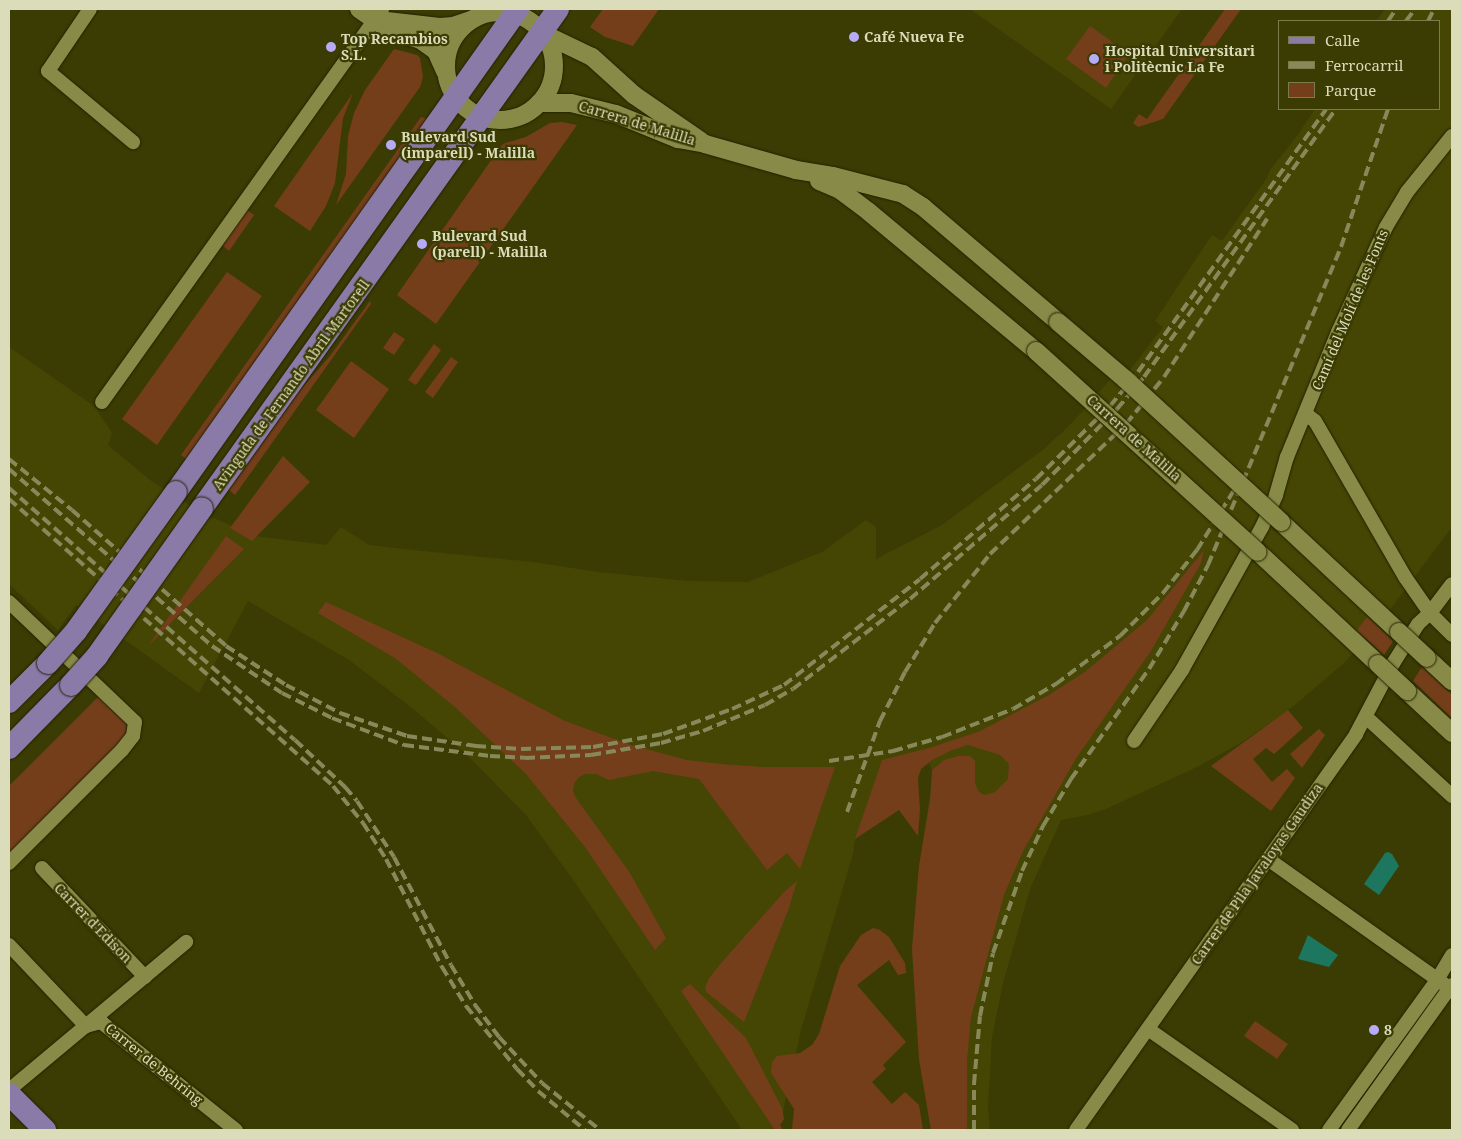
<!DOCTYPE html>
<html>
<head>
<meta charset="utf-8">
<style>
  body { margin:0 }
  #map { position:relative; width:1461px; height:1139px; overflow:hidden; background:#3b3c03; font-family:"Noto Serif",serif }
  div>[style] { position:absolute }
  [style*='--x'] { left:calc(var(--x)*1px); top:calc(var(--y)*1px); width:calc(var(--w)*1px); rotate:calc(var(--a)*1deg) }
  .built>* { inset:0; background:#454504 }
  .green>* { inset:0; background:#743e1b }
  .water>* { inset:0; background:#1d775f }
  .roads { filter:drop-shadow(0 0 1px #220) drop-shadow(0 0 1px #220) }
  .minor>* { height:14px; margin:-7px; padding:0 7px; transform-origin:7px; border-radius:7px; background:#888b47 }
  .tertiary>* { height:18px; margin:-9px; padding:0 9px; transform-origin:9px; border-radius:9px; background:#888b47 }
  .tertiary>.ring { margin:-9px; padding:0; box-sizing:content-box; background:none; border:18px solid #888b47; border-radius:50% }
  .primary>* { height:22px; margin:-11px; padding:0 11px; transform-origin:11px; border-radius:11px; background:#897aa8 }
  .rail>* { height:4px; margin-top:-2px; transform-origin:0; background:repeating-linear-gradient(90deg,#87895b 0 10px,transparent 0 15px) }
  .bridges { filter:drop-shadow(0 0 1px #220) drop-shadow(0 0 1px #220) }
  .tertiary-bridge>* { height:18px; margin:-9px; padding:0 9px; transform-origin:9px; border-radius:9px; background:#888b47 }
  .primary-bridge>* { height:22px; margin:-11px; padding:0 11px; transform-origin:11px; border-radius:11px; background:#897aa8 }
  .dots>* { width:14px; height:14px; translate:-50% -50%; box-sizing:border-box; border:2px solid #3b3c03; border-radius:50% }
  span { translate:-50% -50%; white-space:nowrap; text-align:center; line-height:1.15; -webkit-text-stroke:4.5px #3b3c03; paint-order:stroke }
  .poi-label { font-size:14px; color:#dadcba; font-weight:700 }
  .left { translate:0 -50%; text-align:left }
  .street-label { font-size:14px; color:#dadcba }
  .frame { position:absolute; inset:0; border:10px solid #dadcba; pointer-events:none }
  .legend { position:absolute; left:1278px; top:20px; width:162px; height:90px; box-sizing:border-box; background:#3b3c03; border:1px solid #7b7c4c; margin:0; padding:6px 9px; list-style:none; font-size:15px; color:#dadcba }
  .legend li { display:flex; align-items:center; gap:10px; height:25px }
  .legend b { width:25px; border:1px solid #7b7c4c }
</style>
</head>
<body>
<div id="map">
  <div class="built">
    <div style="clip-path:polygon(970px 9px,1182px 9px,1111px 109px)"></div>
    <div style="clip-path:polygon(1385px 9px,1452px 9px,1452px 527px,1379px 624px,1345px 662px,1295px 705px,1244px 741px,1197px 767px,1106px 809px,1088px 815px,1061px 820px,1030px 889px,1003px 983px,992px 1037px,988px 1108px,990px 1130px,931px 1130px,929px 1119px,919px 1059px,912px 949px,919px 866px,932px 784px,932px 770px,927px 758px,855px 839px,853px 854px,801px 1030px,780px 1125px,783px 1130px,742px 1130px,576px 884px,526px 815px,465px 753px,407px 704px,349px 660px,248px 601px,199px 693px,76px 605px,58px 630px,9px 584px,9px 347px,94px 406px,112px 433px,108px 445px,150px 480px,200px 512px,255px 536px,326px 545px,341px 527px,369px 545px,403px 549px,533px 562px,598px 572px,689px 581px,748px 582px,822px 552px,866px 520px,876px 527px,876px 559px,942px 525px,1044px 449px,1072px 423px,1113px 376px,1124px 378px,1163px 327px,1155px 321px,1212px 235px,1222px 241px,1267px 178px,1270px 170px,1297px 136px,1315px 109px,1440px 109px,1440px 21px,1376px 21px)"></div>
  </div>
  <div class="green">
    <div style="clip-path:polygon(603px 9px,659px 9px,633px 46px,605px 37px,590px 27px)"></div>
    <div style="clip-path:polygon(1225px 9px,1241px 9px,1163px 119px,1138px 127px,1133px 123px,1139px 114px,1147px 119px)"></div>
    <div style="clip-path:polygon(1090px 26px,1129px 54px,1106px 88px,1066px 59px)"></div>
    <div style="clip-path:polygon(394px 49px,417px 55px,420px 58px,423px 77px,420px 87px,336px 205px,346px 174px,348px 136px,354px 113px,365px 90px)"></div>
    <div style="clip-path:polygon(353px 93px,343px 118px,335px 183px,326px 206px,310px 231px,274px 206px)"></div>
    <div style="clip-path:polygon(421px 117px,428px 119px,186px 459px,181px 455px)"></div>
    <div style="clip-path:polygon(562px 122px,577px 125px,436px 324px,397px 295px,501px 146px,505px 143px,526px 137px,550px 123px)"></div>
    <div style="clip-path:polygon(247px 210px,254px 215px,229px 251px,222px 245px)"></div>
    <div style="clip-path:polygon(227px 272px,262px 296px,157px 445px,122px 419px)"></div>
    <div style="clip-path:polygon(370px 301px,371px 304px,235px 495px,229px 490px,301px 389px,330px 356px)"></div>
    <div style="clip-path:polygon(394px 332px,405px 339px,394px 355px,383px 348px)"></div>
    <div style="clip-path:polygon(434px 344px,441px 350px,416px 385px,408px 380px)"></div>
    <div style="clip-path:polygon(451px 357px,458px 362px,433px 398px,425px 392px)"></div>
    <div style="clip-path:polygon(351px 361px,389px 389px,354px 438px,316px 410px)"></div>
    <div style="clip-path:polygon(283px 456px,310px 482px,252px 541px,230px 528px)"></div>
    <div style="clip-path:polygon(226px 536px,244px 549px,148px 646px)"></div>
    <div style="clip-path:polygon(1204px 550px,1201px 563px,1151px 651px,1077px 757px,1023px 851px,1004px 895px,971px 1017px,967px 1061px,967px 1130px,931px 1130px,919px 1059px,912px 949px,919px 866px,930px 800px,932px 770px,944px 760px,958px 756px,970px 756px,975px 761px,975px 783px,979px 792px,985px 795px,995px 792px,1008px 779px,1009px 764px,1000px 755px,968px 745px,950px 751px,932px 760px,921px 769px,918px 778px,920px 810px,918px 836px,899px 810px,855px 839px,882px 760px,929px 748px,980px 731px,1049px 695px,1086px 671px,1147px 620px)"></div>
    <div style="clip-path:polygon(326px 602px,437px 653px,565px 721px,631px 745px,687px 760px,721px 764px,762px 767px,835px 767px,800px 869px,787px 853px,767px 870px,699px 779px,653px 771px,609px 780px,596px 774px,585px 774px,579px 777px,574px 784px,573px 791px,576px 798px,630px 873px,666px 938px,655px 950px,585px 847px,526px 774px,455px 707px,395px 658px,318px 613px)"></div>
    <div style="clip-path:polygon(1367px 617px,1393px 641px,1384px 655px,1357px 630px)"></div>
    <div style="clip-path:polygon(1422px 667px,1452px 695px,1452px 718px,1413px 681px)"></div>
    <div style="clip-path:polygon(100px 695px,126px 721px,127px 740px,9px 858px,9px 786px)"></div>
    <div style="clip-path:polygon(1288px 710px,1303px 728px,1274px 754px,1266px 748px,1253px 759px,1272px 782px,1287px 769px,1295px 778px,1271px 811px,1211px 766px)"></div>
    <div style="clip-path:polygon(1319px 729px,1325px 735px,1302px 768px,1290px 754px)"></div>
    <div style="clip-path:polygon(797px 881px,789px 908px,744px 1022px,706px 992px,705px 988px,709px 978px,723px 961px,784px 892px)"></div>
    <div style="clip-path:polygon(873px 928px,880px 930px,889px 937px,905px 963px,906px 973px,898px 975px,889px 960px,857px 985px,906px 1042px,883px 1065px,886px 1069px,872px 1082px,892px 1104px,905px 1092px,919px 1105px,923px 1130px,792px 1130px,794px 1109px,771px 1073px,772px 1062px,777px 1056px,800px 1053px,812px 1045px,819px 1034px,840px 966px,861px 935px)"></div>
    <div style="clip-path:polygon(690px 984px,746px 1038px,782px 1108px,784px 1119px,780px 1125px,783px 1130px,775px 1130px,681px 991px)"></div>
    <div style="clip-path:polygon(1255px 1021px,1288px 1044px,1277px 1059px,1244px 1036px)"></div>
  </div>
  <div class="water">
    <div style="clip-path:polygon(1388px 852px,1392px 854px,1399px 866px,1379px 895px,1364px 884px,1385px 853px)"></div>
    <div style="clip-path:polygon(1308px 935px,1338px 955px,1329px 967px,1298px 959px)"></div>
  </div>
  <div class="roads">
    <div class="minor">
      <div style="--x:90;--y:9;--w:75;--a:124.1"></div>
      <div style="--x:48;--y:71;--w:111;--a:39.9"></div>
      <div style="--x:102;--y:402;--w:483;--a:-54.5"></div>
      <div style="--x:1306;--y:414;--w:11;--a:38"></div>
      <div style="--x:1315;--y:421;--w:180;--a:60"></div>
      <div style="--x:1405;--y:577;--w:44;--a:55.2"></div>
      <div style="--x:1430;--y:613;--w:31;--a:45"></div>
      <div style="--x:9;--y:602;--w:174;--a:43.6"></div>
      <div style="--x:135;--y:722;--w:14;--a:98"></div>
      <div style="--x:133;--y:736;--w:18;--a:128"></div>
      <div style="--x:122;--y:750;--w:160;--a:135"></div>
      <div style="--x:1366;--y:717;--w:117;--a:42.6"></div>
      <div style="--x:1134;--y:741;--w:86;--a:-55.9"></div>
      <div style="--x:1182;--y:670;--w:164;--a:-60.8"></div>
      <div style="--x:1262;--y:527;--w:35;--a:-66"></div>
      <div style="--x:1276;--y:495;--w:40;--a:-74"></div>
      <div style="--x:1287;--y:457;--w:135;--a:-67.8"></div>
      <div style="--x:1338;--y:332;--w:115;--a:-65.4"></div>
      <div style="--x:1386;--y:227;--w:41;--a:-59"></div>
      <div style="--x:1407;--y:192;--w:72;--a:-51.2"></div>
      <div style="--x:1268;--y:859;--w:226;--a:35.4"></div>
      <div style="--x:42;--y:868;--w:150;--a:46.6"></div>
      <div style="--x:9;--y:945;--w:112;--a:46.5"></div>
      <div style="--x:86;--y:1026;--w:16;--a:-15"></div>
      <div style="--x:101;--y:1022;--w:173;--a:38.7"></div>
      <div style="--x:1148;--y:1029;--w:176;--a:35"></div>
      <div style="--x:9;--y:1090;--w:231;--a:-39.9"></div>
      <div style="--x:1076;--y:1130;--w:485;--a:-54.7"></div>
      <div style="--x:1356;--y:734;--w:81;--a:-62.2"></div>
      <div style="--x:1394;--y:662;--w:45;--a:-57.7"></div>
      <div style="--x:1418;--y:624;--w:16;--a:-43"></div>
      <div style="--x:1430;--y:613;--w:36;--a:-53"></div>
      <div style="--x:1329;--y:1130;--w:185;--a:-54.2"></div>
      <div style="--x:1437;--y:980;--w:29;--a:-59"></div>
      <div style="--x:1348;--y:1130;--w:178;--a:-54.4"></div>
    </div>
    <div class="tertiary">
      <div style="--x:359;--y:9;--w:40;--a:34.9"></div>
      <div style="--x:392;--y:32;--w:28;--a:15"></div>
      <div style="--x:419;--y:39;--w:21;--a:35"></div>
      <div style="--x:436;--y:51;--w:22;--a:66"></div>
      <div class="ring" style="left:446px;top:12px;width:90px;height:90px"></div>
      <div style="--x:378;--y:20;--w:62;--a:6.4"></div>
      <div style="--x:440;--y:27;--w:13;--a:-4"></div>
      <div style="--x:453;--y:26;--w:18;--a:-19"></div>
      <div style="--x:542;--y:33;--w:55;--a:25.6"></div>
      <div style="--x:592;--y:57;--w:57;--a:42.1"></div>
      <div style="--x:634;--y:95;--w:81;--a:34.5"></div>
      <div style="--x:539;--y:103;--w:32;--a:0"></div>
      <div style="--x:571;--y:103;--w:46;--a:13.7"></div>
      <div style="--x:616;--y:114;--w:67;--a:22"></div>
      <div style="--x:678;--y:139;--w:27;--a:10"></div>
      <div style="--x:705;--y:144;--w:95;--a:15.9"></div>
      <div style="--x:796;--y:170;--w:37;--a:9"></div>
      <div style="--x:833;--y:176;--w:72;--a:14.4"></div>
      <div style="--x:903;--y:194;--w:24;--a:33"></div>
      <div style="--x:923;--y:207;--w:177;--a:40.4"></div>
      <div style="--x:819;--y:181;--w:23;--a:23"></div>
      <div style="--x:840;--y:190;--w:36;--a:37"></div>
      <div style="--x:869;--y:212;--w:217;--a:39.8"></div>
      <div style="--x:1281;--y:522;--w:161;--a:43"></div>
      <div style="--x:1258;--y:552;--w:164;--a:43"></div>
      <div style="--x:1427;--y:658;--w:34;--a:43"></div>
      <div style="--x:1407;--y:691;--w:62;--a:43"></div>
    </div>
    <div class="primary">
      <div style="--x:176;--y:492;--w:592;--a:-54.7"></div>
      <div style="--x:202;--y:508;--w:613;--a:-54.49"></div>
      <div style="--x:9;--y:702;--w:55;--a:-45"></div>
      <div style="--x:9;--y:748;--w:88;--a:-45.5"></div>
      <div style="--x:9;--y:1094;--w:51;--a:45"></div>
    </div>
  </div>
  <div class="rail">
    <div style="--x:1388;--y:21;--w:14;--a:-56"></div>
    <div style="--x:1406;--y:21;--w:15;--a:-53"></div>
    <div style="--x:1428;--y:21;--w:13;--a:-63"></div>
    <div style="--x:9;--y:459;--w:81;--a:39"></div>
    <div style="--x:72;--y:510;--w:205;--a:41.4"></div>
    <div style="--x:226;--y:646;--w:72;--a:33"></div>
    <div style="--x:286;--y:685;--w:61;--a:27.4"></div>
    <div style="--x:340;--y:713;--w:71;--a:18.9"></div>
    <div style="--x:407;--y:736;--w:70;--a:8.2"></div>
    <div style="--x:476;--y:746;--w:45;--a:3.8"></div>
    <div style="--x:521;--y:749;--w:72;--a:-1.6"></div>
    <div style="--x:593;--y:747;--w:71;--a:-10.5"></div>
    <div style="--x:663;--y:734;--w:73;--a:-19.9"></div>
    <div style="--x:732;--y:709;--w:57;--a:-24.8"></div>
    <div style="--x:784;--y:685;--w:172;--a:-37.9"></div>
    <div style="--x:920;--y:579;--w:153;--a:-40.8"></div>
    <div style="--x:1036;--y:479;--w:104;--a:-44.6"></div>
    <div style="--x:1110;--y:406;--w:44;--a:-50.5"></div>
    <div style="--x:1138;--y:372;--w:323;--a:-54.4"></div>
    <div style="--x:9;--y:469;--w:269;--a:41.1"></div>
    <div style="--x:212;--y:646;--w:84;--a:33.9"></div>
    <div style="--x:282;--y:693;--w:56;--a:26.6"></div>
    <div style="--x:332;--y:718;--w:77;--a:20.6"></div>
    <div style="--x:404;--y:745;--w:87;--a:7.3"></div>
    <div style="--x:490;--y:756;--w:35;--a:3"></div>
    <div style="--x:525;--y:758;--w:66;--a:-2.6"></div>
    <div style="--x:591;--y:755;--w:71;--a:-9.7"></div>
    <div style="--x:661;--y:743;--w:44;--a:-15.9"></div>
    <div style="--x:703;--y:731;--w:67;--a:-22.8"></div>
    <div style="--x:765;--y:705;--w:32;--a:-30"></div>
    <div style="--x:793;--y:689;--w:148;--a:-37.6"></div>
    <div style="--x:910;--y:599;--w:174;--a:-40.8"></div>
    <div style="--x:1042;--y:485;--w:107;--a:-45.4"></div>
    <div style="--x:1117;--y:409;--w:42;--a:-49.8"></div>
    <div style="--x:1144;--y:377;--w:330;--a:-54.4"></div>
    <div style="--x:9;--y:488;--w:381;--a:41.4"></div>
    <div style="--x:295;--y:740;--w:69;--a:43.2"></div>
    <div style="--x:345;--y:787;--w:18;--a:49"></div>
    <div style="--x:357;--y:801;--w:67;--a:56.5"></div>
    <div style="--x:394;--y:857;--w:122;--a:62.2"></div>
    <div style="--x:451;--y:965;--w:47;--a:59"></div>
    <div style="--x:475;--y:1005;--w:40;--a:53"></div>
    <div style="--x:499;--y:1037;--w:63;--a:46.9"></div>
    <div style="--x:542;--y:1083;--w:75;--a:39"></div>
    <div style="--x:9;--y:499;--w:433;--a:41.5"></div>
    <div style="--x:333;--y:786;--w:48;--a:51"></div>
    <div style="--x:363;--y:823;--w:43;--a:57.4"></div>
    <div style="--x:386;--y:859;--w:122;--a:62.6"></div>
    <div style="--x:442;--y:967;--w:46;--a:58.4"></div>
    <div style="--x:466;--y:1006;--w:81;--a:51"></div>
    <div style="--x:517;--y:1069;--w:30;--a:46"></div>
    <div style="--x:538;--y:1091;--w:61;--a:39.7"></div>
    <div style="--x:829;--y:761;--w:65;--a:-8.9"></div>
    <div style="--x:893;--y:751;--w:51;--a:-15.9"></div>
    <div style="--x:942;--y:737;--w:76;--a:-21.5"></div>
    <div style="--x:1013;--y:709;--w:50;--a:-30.2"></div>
    <div style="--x:1056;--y:684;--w:80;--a:-36.9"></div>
    <div style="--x:1120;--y:636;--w:61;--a:-45"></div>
    <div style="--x:1163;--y:593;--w:55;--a:-51.7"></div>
    <div style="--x:1197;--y:550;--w:70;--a:-58.3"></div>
    <div style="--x:847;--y:812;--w:97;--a:-70.1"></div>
    <div style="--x:880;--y:721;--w:55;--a:-63"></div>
    <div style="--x:905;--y:672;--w:57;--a:-58.5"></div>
    <div style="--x:935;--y:623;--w:88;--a:-51.4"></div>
    <div style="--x:990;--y:554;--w:188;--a:-43.7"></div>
    <div style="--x:1126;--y:424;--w:60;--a:-51"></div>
    <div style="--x:1164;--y:377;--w:189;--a:-56.9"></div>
    <div style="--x:974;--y:1130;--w:46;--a:-90"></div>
    <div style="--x:974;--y:1084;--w:68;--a:-85"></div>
    <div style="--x:980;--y:1016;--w:64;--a:-78.3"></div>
    <div style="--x:993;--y:953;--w:87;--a:-70.5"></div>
    <div style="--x:1022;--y:871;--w:50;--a:-65"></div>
    <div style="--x:1043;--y:826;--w:55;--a:-59.2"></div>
    <div style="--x:1071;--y:779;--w:135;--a:-54.7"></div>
    <div style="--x:1149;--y:669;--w:68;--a:-58.9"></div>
    <div style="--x:1184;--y:611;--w:52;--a:-62.4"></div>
    <div style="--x:1208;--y:565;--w:345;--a:-67.3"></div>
    <div style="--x:1341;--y:247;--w:146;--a:-71.2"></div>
  </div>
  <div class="bridges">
    <div class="tertiary-bridge">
      <div style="--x:1058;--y:322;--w:88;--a:40.4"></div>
      <div style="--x:1125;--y:379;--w:212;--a:42.5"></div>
      <div style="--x:1036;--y:351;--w:299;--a:42.2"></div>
      <div style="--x:1399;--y:632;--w:38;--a:43"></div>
      <div style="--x:1378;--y:664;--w:40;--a:43"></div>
    </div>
    <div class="primary-bridge">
      <div style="--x:48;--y:663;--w:43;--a:-48.8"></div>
      <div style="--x:76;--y:631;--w:171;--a:-54.3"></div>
      <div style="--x:71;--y:685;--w:39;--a:-48"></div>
      <div style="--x:97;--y:656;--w:181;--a:-54.6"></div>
    </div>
  </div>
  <div class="dots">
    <div style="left:854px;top:37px;background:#b7abf8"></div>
    <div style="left:331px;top:47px;background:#b7abf8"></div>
    <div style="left:1094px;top:59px;background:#b7abf8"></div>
    <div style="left:391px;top:145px;background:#b7abf8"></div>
    <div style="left:422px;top:244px;background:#b7abf8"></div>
    <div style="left:1374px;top:1030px;background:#b7abf8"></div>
  </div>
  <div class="poi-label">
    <span class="left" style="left:864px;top:37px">Café Nueva Fe</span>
    <span class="left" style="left:341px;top:47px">Top Recambios<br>S.L.</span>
    <span class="left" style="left:1105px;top:59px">Hospital Universitari<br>i Politècnic La Fe</span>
    <span class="left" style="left:401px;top:145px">Bulevard Sud<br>(imparell) - Malilla</span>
    <span class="left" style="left:432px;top:244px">Bulevard Sud<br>(parell) - Malilla</span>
    <span class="left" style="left:1384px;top:1030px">8</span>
  </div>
  <div class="street-label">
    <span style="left:637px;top:123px;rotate:17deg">Carrera de Malilla</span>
    <span style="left:1350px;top:310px;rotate:-67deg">Camí del Molí de les Fonts</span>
    <span style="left:291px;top:385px;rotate:-54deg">Avinguda de Fernando Abril Martorell</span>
    <span style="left:1134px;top:438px;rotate:42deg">Carrera de Malilla</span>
    <span style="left:1257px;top:874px;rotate:-55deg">Carrer de Pila Javaloyas Gaudiza</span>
    <span style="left:93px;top:923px;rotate:46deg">Carrer d'Edison</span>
    <span style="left:154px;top:1064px;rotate:39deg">Carrer de Behring</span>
  </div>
  <div class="frame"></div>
  <ul class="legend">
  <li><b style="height:6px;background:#897aa8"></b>Calle</li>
  <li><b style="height:6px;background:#87895b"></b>Ferrocarril</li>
  <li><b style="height:14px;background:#743e1b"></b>Parque</li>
  </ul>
</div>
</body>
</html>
